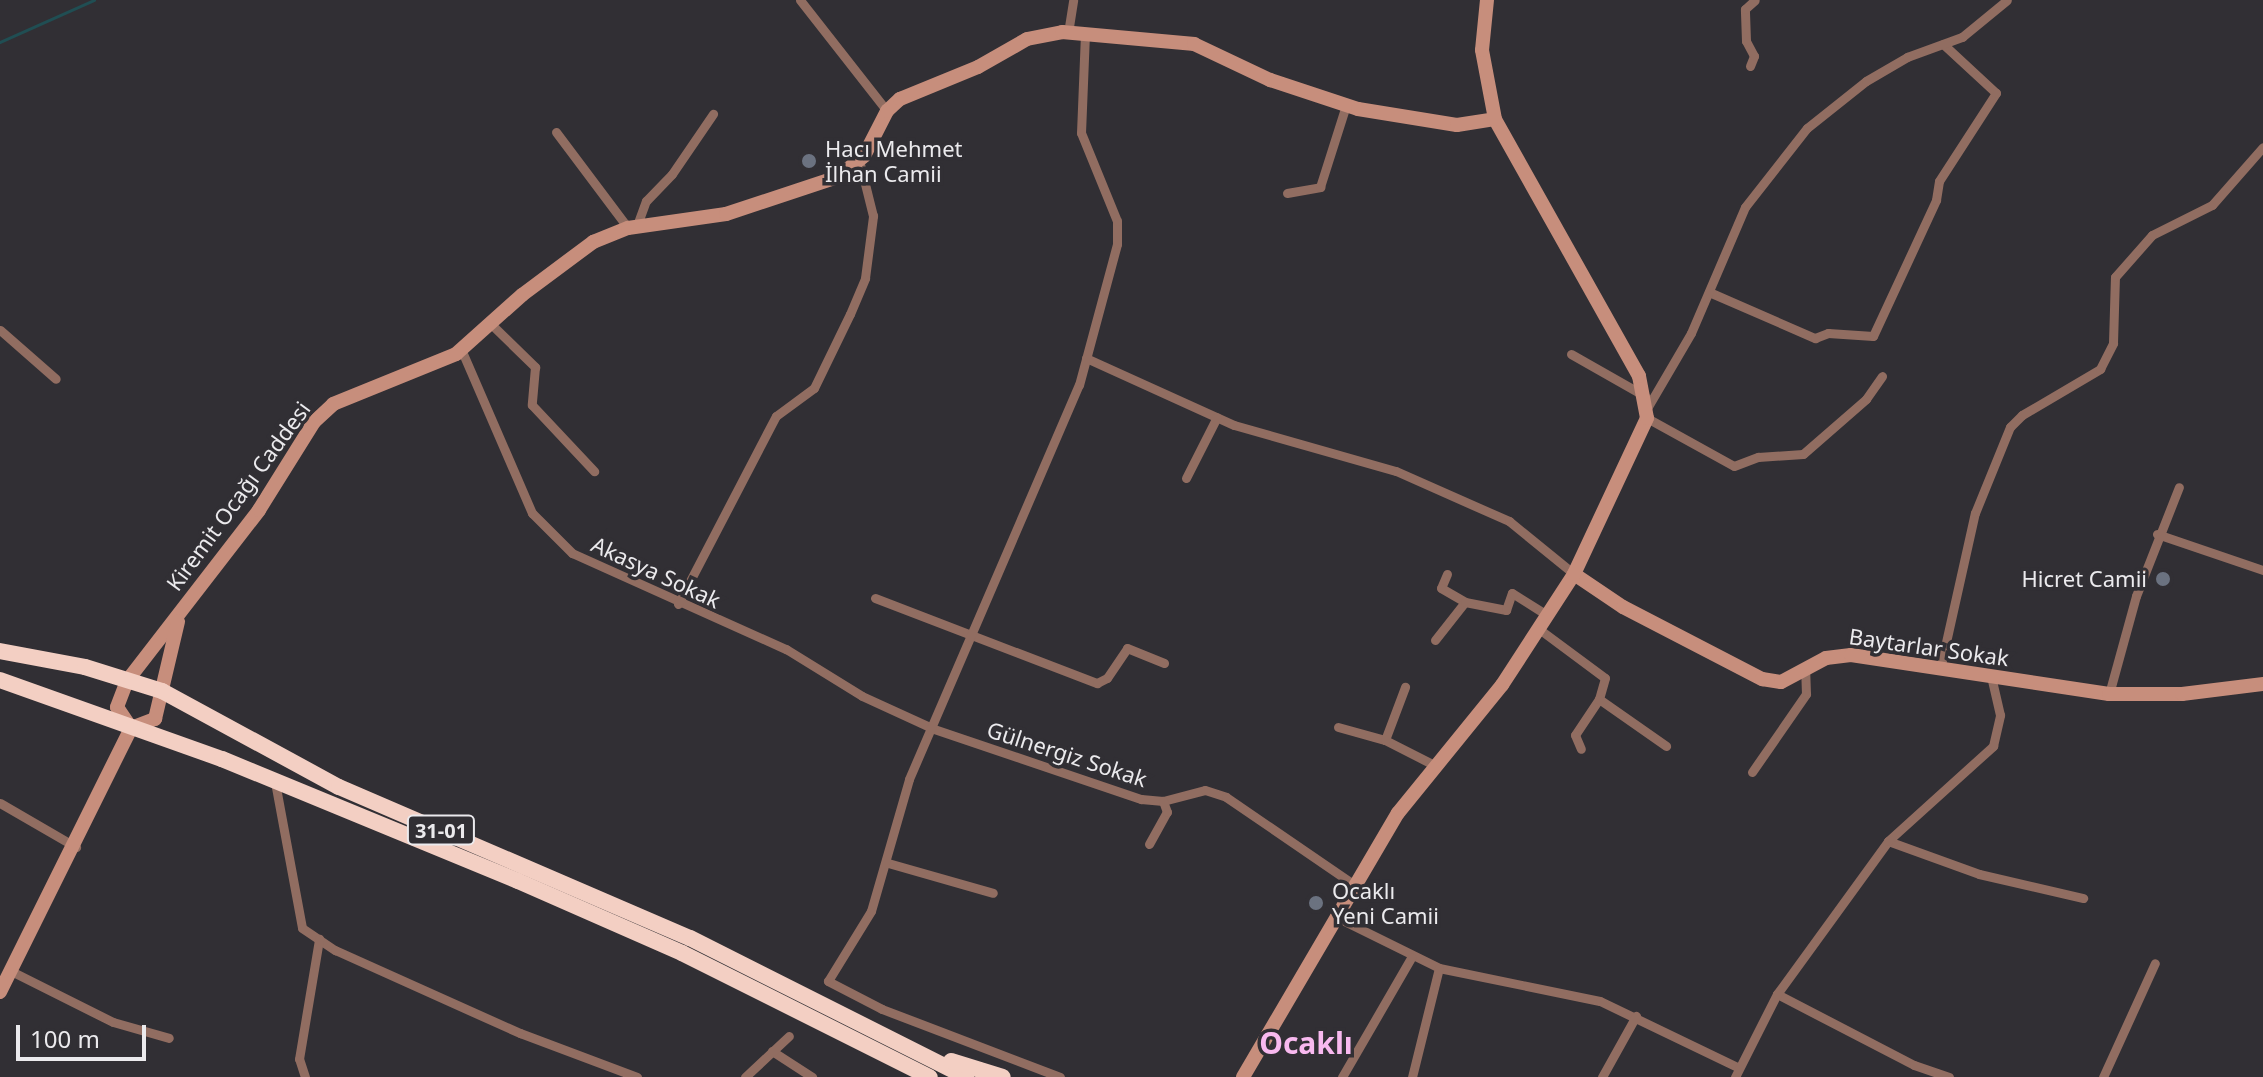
<!DOCTYPE html>
<meta charset="utf-8">
<style>
body{margin:0}
#map{position:relative;width:2263px;height:1077px;overflow:hidden;background:#312f34;font-family:"Noto Sans",sans-serif}
div>[style]{position:absolute}
.stream>*{height:3px;margin:-1.5px;padding:0 1.5px;transform-origin:1.5px;border-radius:1.5px;background:#204e53}
.street>*{height:9px;margin:-4.5px;padding:0 4.5px;transform-origin:4.5px;border-radius:4.5px;background:#916d61}
.secondary>*{height:14px;margin:-7px;padding:0 7px;transform-origin:7px;border-radius:7px;background:#c78e7c}
.highway>*{height:16px;margin:-8px;padding:0 8px;transform-origin:8px;border-radius:8px;background:#f3cfc3}
.dots>*{width:22px;height:22px;translate:-50% -50%;box-sizing:border-box;border:4px solid #312f34;border-radius:50%}
span{translate:-50% -50%;white-space:nowrap;text-align:center;line-height:1.15;-webkit-text-stroke:7px #312f34;paint-order:stroke}
.shield-label span{padding:2px 6px;background:#312f34;border:2px solid;border-radius:6px;-webkit-text-stroke-width:0}
.shield-label{font-size:20px;color:#ebeaed;font-weight:700}
.poi-label{font-size:22px;color:#ebeaed}
.left{translate:0 -50%;text-align:left}
.right{translate:-100% -50%;text-align:right}
.street-label{font-size:22px;color:#ebeaed}
.district-label{font-size:30px;color:#f8b9ef;font-weight:700}
.scale{position:absolute;left:16px;top:1025px;width:130px;height:36px;box-sizing:border-box;border:4px solid #ebeaed;border-top:0;padding-left:10px;font-size:24px;line-height:28px;white-space:nowrap;color:#ebeaed;-webkit-text-stroke:6px #312f34;paint-order:stroke}
</style>
<div id="map">
<div class="stream">
<i style="left:0;top:42px;width:103px;rotate:-24.1deg"></i>
</div>
<div class="street">
<i style="left:800px;top:0;width:141px;rotate:51.9deg"></i>
<i style="left:1068px;top:33px;width:33px;rotate:-81deg"></i>
<i style="left:1750px;top:66px;width:11px;rotate:-68deg"></i>
<i style="left:1754px;top:56px;width:17px;rotate:-118deg"></i>
<i style="left:1746px;top:41px;width:32px;rotate:-92deg"></i>
<i style="left:1745px;top:9px;width:13px;rotate:-42deg"></i>
<i style="left:556px;top:132px;width:120px;rotate:53.1deg"></i>
<i style="left:1287px;top:193px;width:34px;rotate:-10deg"></i>
<i style="left:1320px;top:187px;width:86px;rotate:-72.4deg"></i>
<i style="left:636px;top:228px;width:29px;rotate:-70deg"></i>
<i style="left:646px;top:201px;width:37px;rotate:-46deg"></i>
<i style="left:672px;top:174px;width:73px;rotate:-55.7deg"></i>
<i style="left:1709px;top:292px;width:116px;rotate:23.5deg"></i>
<i style="left:1815px;top:338px;width:14px;rotate:-21deg"></i>
<i style="left:1828px;top:333px;width:45px;rotate:3.8deg"></i>
<i style="left:1873px;top:336px;width:150px;rotate:-65.1deg"></i>
<i style="left:1936px;top:200px;width:19px;rotate:-81deg"></i>
<i style="left:1939px;top:181px;width:105px;rotate:-57.1deg"></i>
<i style="left:1996px;top:93px;width:72px;rotate:-137.2deg"></i>
<i style="left:491px;top:324px;width:62px;rotate:44.3deg"></i>
<i style="left:535px;top:367px;width:38px;rotate:95deg"></i>
<i style="left:532px;top:405px;width:91px;rotate:46.8deg"></i>
<i style="left:0;top:330px;width:74px;rotate:41.2deg"></i>
<i style="left:461px;top:349px;width:179px;rotate:66.6deg"></i>
<i style="left:532px;top:513px;width:57px;rotate:45deg"></i>
<i style="left:572px;top:553px;width:235px;rotate:24.2deg"></i>
<i style="left:786px;top:649px;width:89px;rotate:31.7deg"></i>
<i style="left:862px;top:696px;width:79px;rotate:24.6deg"></i>
<i style="left:934px;top:729px;width:219px;rotate:18.7deg"></i>
<i style="left:1141px;top:799px;width:22px;rotate:5deg"></i>
<i style="left:1163px;top:801px;width:43px;rotate:-14.7deg"></i>
<i style="left:1205px;top:790px;width:22px;rotate:18deg"></i>
<i style="left:1226px;top:797px;width:154px;rotate:34.4deg"></i>
<i style="left:1571px;top:354px;width:85px;rotate:29.6deg"></i>
<i style="left:1086px;top:358px;width:162px;rotate:24.4deg"></i>
<i style="left:1234px;top:425px;width:168px;rotate:15.9deg"></i>
<i style="left:1396px;top:471px;width:124px;rotate:23.9deg"></i>
<i style="left:1509px;top:521px;width:84px;rotate:39.2deg"></i>
<i style="left:1646px;top:410px;width:89px;rotate:-59.7deg"></i>
<i style="left:1691px;top:333px;width:137px;rotate:-66.8deg"></i>
<i style="left:1745px;top:207px;width:100px;rotate:-51.9deg"></i>
<i style="left:1807px;top:128px;width:75px;rotate:-38.5deg"></i>
<i style="left:1866px;top:81px;width:48px;rotate:-30.3deg"></i>
<i style="left:1907px;top:57px;width:59px;rotate:-20deg"></i>
<i style="left:1962px;top:37px;width:58px;rotate:-39.4deg"></i>
<i style="left:1647px;top:418px;width:99px;rotate:28.9deg"></i>
<i style="left:1734px;top:466px;width:26px;rotate:-21deg"></i>
<i style="left:1758px;top:457px;width:45px;rotate:-3.8deg"></i>
<i style="left:1803px;top:454px;width:84px;rotate:-41.1deg"></i>
<i style="left:1866px;top:399px;width:28px;rotate:-55deg"></i>
<i style="left:1186px;top:478px;width:68px;rotate:-63.1deg"></i>
<i style="left:2157px;top:534px;width:112px;rotate:18.8deg"></i>
<i style="left:1447px;top:574px;width:15px;rotate:113deg"></i>
<i style="left:1441px;top:588px;width:28px;rotate:30deg"></i>
<i style="left:875px;top:598px;width:238px;rotate:21deg"></i>
<i style="left:1097px;top:683px;width:11px;rotate:-27deg"></i>
<i style="left:1107px;top:678px;width:36px;rotate:-56deg"></i>
<i style="left:1127px;top:648px;width:40px;rotate:22deg"></i>
<i style="left:678px;top:604px;width:212px;rotate:-62.5deg"></i>
<i style="left:776px;top:416px;width:47px;rotate:-36.4deg"></i>
<i style="left:814px;top:388px;width:82px;rotate:-64.1deg"></i>
<i style="left:850px;top:314px;width:39px;rotate:-67deg"></i>
<i style="left:865px;top:278px;width:63px;rotate:-82.6deg"></i>
<i style="left:873px;top:216px;width:58px;rotate:-104deg"></i>
<i style="left:1539px;top:629px;width:82px;rotate:36.6deg"></i>
<i style="left:1605px;top:678px;width:22px;rotate:106deg"></i>
<i style="left:1599px;top:699px;width:43px;rotate:123.7deg"></i>
<i style="left:1575px;top:735px;width:15px;rotate:67deg"></i>
<i style="left:1435px;top:640px;width:48px;rotate:-51.7deg"></i>
<i style="left:1465px;top:602px;width:42px;rotate:11deg"></i>
<i style="left:1506px;top:610px;width:18px;rotate:-71deg"></i>
<i style="left:1512px;top:593px;width:41px;rotate:32.2deg"></i>
<i style="left:1940px;top:669px;width:160px;rotate:-77.4deg"></i>
<i style="left:1975px;top:513px;width:93px;rotate:-67.9deg"></i>
<i style="left:2010px;top:427px;width:17px;rotate:-45deg"></i>
<i style="left:2022px;top:415px;width:91px;rotate:-30.5deg"></i>
<i style="left:2100px;top:369px;width:29px;rotate:-63deg"></i>
<i style="left:2113px;top:343px;width:66px;rotate:-88.3deg"></i>
<i style="left:2115px;top:277px;width:56px;rotate:-48.6deg"></i>
<i style="left:2152px;top:235px;width:67px;rotate:-26.6deg"></i>
<i style="left:2212px;top:205px;width:77px;rotate:-48.7deg"></i>
<i style="left:2109px;top:694px;width:102px;rotate:-74.6deg"></i>
<i style="left:2136px;top:596px;width:117px;rotate:-68.5deg"></i>
<i style="left:1599px;top:699px;width:82px;rotate:35deg"></i>
<i style="left:1338px;top:727px;width:49px;rotate:15.5deg"></i>
<i style="left:1385px;top:740px;width:57px;rotate:27deg"></i>
<i style="left:1385px;top:740px;width:57px;rotate:-69.3deg"></i>
<i style="left:1752px;top:772px;width:95px;rotate:-55.3deg"></i>
<i style="left:1806px;top:694px;width:23px;rotate:-92deg"></i>
<i style="left:275px;top:782px;width:148px;rotate:79.5deg"></i>
<i style="left:302px;top:928px;width:40px;rotate:34deg"></i>
<i style="left:335px;top:950px;width:203px;rotate:24.2deg"></i>
<i style="left:520px;top:1033px;width:125px;rotate:20.6deg"></i>
<i style="left:0;top:803px;width:88px;rotate:30.1deg"></i>
<i style="left:1888px;top:841px;width:97px;rotate:19.9deg"></i>
<i style="left:1979px;top:874px;width:107px;rotate:13deg"></i>
<i style="left:1149px;top:844px;width:37px;rotate:-61deg"></i>
<i style="left:1167px;top:812px;width:12px;rotate:-110deg"></i>
<i style="left:888px;top:863px;width:109px;rotate:15.9deg"></i>
<i style="left:1334px;top:916px;width:117px;rotate:26.3deg"></i>
<i style="left:1439px;top:968px;width:164px;rotate:11.6deg"></i>
<i style="left:1600px;top:1001px;width:154px;rotate:25.7deg"></i>
<i style="left:11px;top:971px;width:114px;rotate:26.6deg"></i>
<i style="left:113px;top:1022px;width:58px;rotate:15.9deg"></i>
<i style="left:1777px;top:994px;width:154px;rotate:27.4deg"></i>
<i style="left:1914px;top:1065px;width:37px;rotate:19deg"></i>
<i style="left:772px;top:1051px;width:48px;rotate:33deg"></i>
<i style="left:305px;top:1077px;width:19px;rotate:-108deg"></i>
<i style="left:299px;top:1059px;width:122px;rotate:-80.5deg"></i>
<i style="left:745px;top:1077px;width:60px;rotate:-43deg"></i>
<i style="left:1060px;top:1077px;width:191px;rotate:-159.1deg"></i>
<i style="left:882px;top:1009px;width:61px;rotate:-152.6deg"></i>
<i style="left:828px;top:981px;width:82px;rotate:-58.4deg"></i>
<i style="left:871px;top:911px;width:137px;rotate:-73.9deg"></i>
<i style="left:909px;top:779px;width:429px;rotate:-66.7deg"></i>
<i style="left:1079px;top:385px;width:146px;rotate:-74.9deg"></i>
<i style="left:1117px;top:244px;width:23px;rotate:-90deg"></i>
<i style="left:1117px;top:221px;width:95px;rotate:-112.2deg"></i>
<i style="left:1081px;top:133px;width:99px;rotate:-87.7deg"></i>
<i style="left:1342px;top:1077px;width:138px;rotate:-59.9deg"></i>
<i style="left:1412px;top:1077px;width:112px;rotate:-76.1deg"></i>
<i style="left:1602px;top:1077px;width:70px;rotate:-60.9deg"></i>
<i style="left:1735px;top:1077px;width:93px;rotate:-63.2deg"></i>
<i style="left:1777px;top:994px;width:189px;rotate:-54deg"></i>
<i style="left:1888px;top:841px;width:142px;rotate:-42.1deg"></i>
<i style="left:1993px;top:746px;width:32px;rotate:-77deg"></i>
<i style="left:2000px;top:715px;width:39px;rotate:-103deg"></i>
<i style="left:2103px;top:1077px;width:125px;rotate:-65.5deg"></i>
</div>
<div class="secondary">
<i style="left:1574px;top:574px;width:59px;rotate:34deg"></i>
<i style="left:1623px;top:607px;width:157px;rotate:27.4deg"></i>
<i style="left:1762px;top:679px;width:19px;rotate:9deg"></i>
<i style="left:1781px;top:682px;width:51px;rotate:-28.1deg"></i>
<i style="left:1826px;top:658px;width:25px;rotate:-7deg"></i>
<i style="left:1851px;top:655px;width:261px;rotate:8.6deg"></i>
<i style="left:2109px;top:694px;width:73px"></i>
<i style="left:2182px;top:694px;width:82px;rotate:-7deg"></i>
<i style="left:131px;top:728px;width:25px;rotate:-124deg"></i>
<i style="left:117px;top:707px;width:28px;rotate:-69deg"></i>
<i style="left:127px;top:681px;width:216px;rotate:-52.3deg"></i>
<i style="left:259px;top:510px;width:104px;rotate:-58deg"></i>
<i style="left:314px;top:422px;width:26px;rotate:-43deg"></i>
<i style="left:333px;top:404px;width:133px;rotate:-22.1deg"></i>
<i style="left:456px;top:354px;width:89px;rotate:-41.8deg"></i>
<i style="left:522px;top:295px;width:89px;rotate:-36.7deg"></i>
<i style="left:593px;top:242px;width:38px;rotate:-22deg"></i>
<i style="left:628px;top:228px;width:99px;rotate:-8.1deg"></i>
<i style="left:726px;top:214px;width:118px;rotate:-18.3deg"></i>
<i style="left:838px;top:177px;width:33px;rotate:-39deg"></i>
<i style="left:864px;top:156px;width:51px;rotate:-62.9deg"></i>
<i style="left:887px;top:111px;width:18px;rotate:-43deg"></i>
<i style="left:900px;top:99px;width:84px;rotate:-22.3deg"></i>
<i style="left:978px;top:67px;width:56px;rotate:-29.7deg"></i>
<i style="left:1027px;top:39px;width:36px;rotate:-11deg"></i>
<i style="left:1062px;top:32px;width:133px;rotate:5.2deg"></i>
<i style="left:1194px;top:44px;width:84px;rotate:25.3deg"></i>
<i style="left:1270px;top:80px;width:93px;rotate:18.2deg"></i>
<i style="left:1358px;top:109px;width:100px;rotate:9.2deg"></i>
<i style="left:1457px;top:125px;width:38px;rotate:-9deg"></i>
<i style="left:0;top:992px;width:295px;rotate:-63.6deg"></i>
<i style="left:131px;top:728px;width:26px;rotate:-21deg"></i>
<i style="left:155px;top:719px;width:100px;rotate:-76.7deg"></i>
<i style="left:1243px;top:1077px;width:306px;rotate:-59.6deg"></i>
<i style="left:1398px;top:813px;width:165px;rotate:-50.9deg"></i>
<i style="left:1502px;top:685px;width:132px;rotate:-57deg"></i>
<i style="left:1574px;top:574px;width:172px;rotate:-64.9deg"></i>
<i style="left:1647px;top:418px;width:43px;rotate:-100.8deg"></i>
<i style="left:1639px;top:376px;width:295px;rotate:-119.3deg"></i>
<i style="left:1495px;top:119px;width:70px;rotate:-100.7deg"></i>
<i style="left:1482px;top:50px;width:50px;rotate:-84.3deg"></i>
</div>
<div class="highway">
<i style="left:0;top:651px;width:86px;rotate:10.7deg"></i>
<i style="left:85px;top:667px;width:81px;rotate:17.3deg"></i>
<i style="left:162px;top:691px;width:201px;rotate:28.5deg"></i>
<i style="left:339px;top:787px;width:382px;rotate:23.3deg"></i>
<i style="left:690px;top:938px;width:309px;rotate:26.7deg"></i>
<i style="left:0;top:680px;width:236px;rotate:19.6deg"></i>
<i style="left:222px;top:759px;width:320px;rotate:22.4deg"></i>
<i style="left:518px;top:881px;width:179px;rotate:23.7deg"></i>
<i style="left:682px;top:953px;width:277px;rotate:26.6deg"></i>
<i style="left:951px;top:1061px;width:54px;rotate:17.1deg"></i>
</div>
<div class="dots">
<i style="left:809px;top:161px;background:#6b7280"></i>
<i style="left:2163px;top:579px;background:#6b7280"></i>
<i style="left:1316px;top:903px;background:#6b7280"></i>
</div>
<div class="shield-label">
<span style="left:441px;top:830px">31-01</span>
</div>
<div class="poi-label">
<span class="left" style="left:825px;top:161px">Hacı Mehmet<br>İlhan Camii</span>
<span class="right" style="left:2147px;top:579px">Hicret Camii</span>
<span class="left" style="left:1332px;top:903px">Ocaklı<br>Yeni Camii</span>
</div>
<div class="street-label">
<span style="left:238px;top:496px;rotate:-54deg">Kiremit Ocağı Caddesi</span>
<span style="left:656px;top:572px;rotate:25deg">Akasya Sokak</span>
<span style="left:1929px;top:647px;rotate:8deg">Baytarlar Sokak</span>
<span style="left:1067px;top:754px;rotate:18deg">Gülnergiz Sokak</span>
</div>
<div class="district-label">
<span style="left:1306px;top:1043px">Ocaklı</span>
</div>
<div class="scale">100 m</div>
</div>
